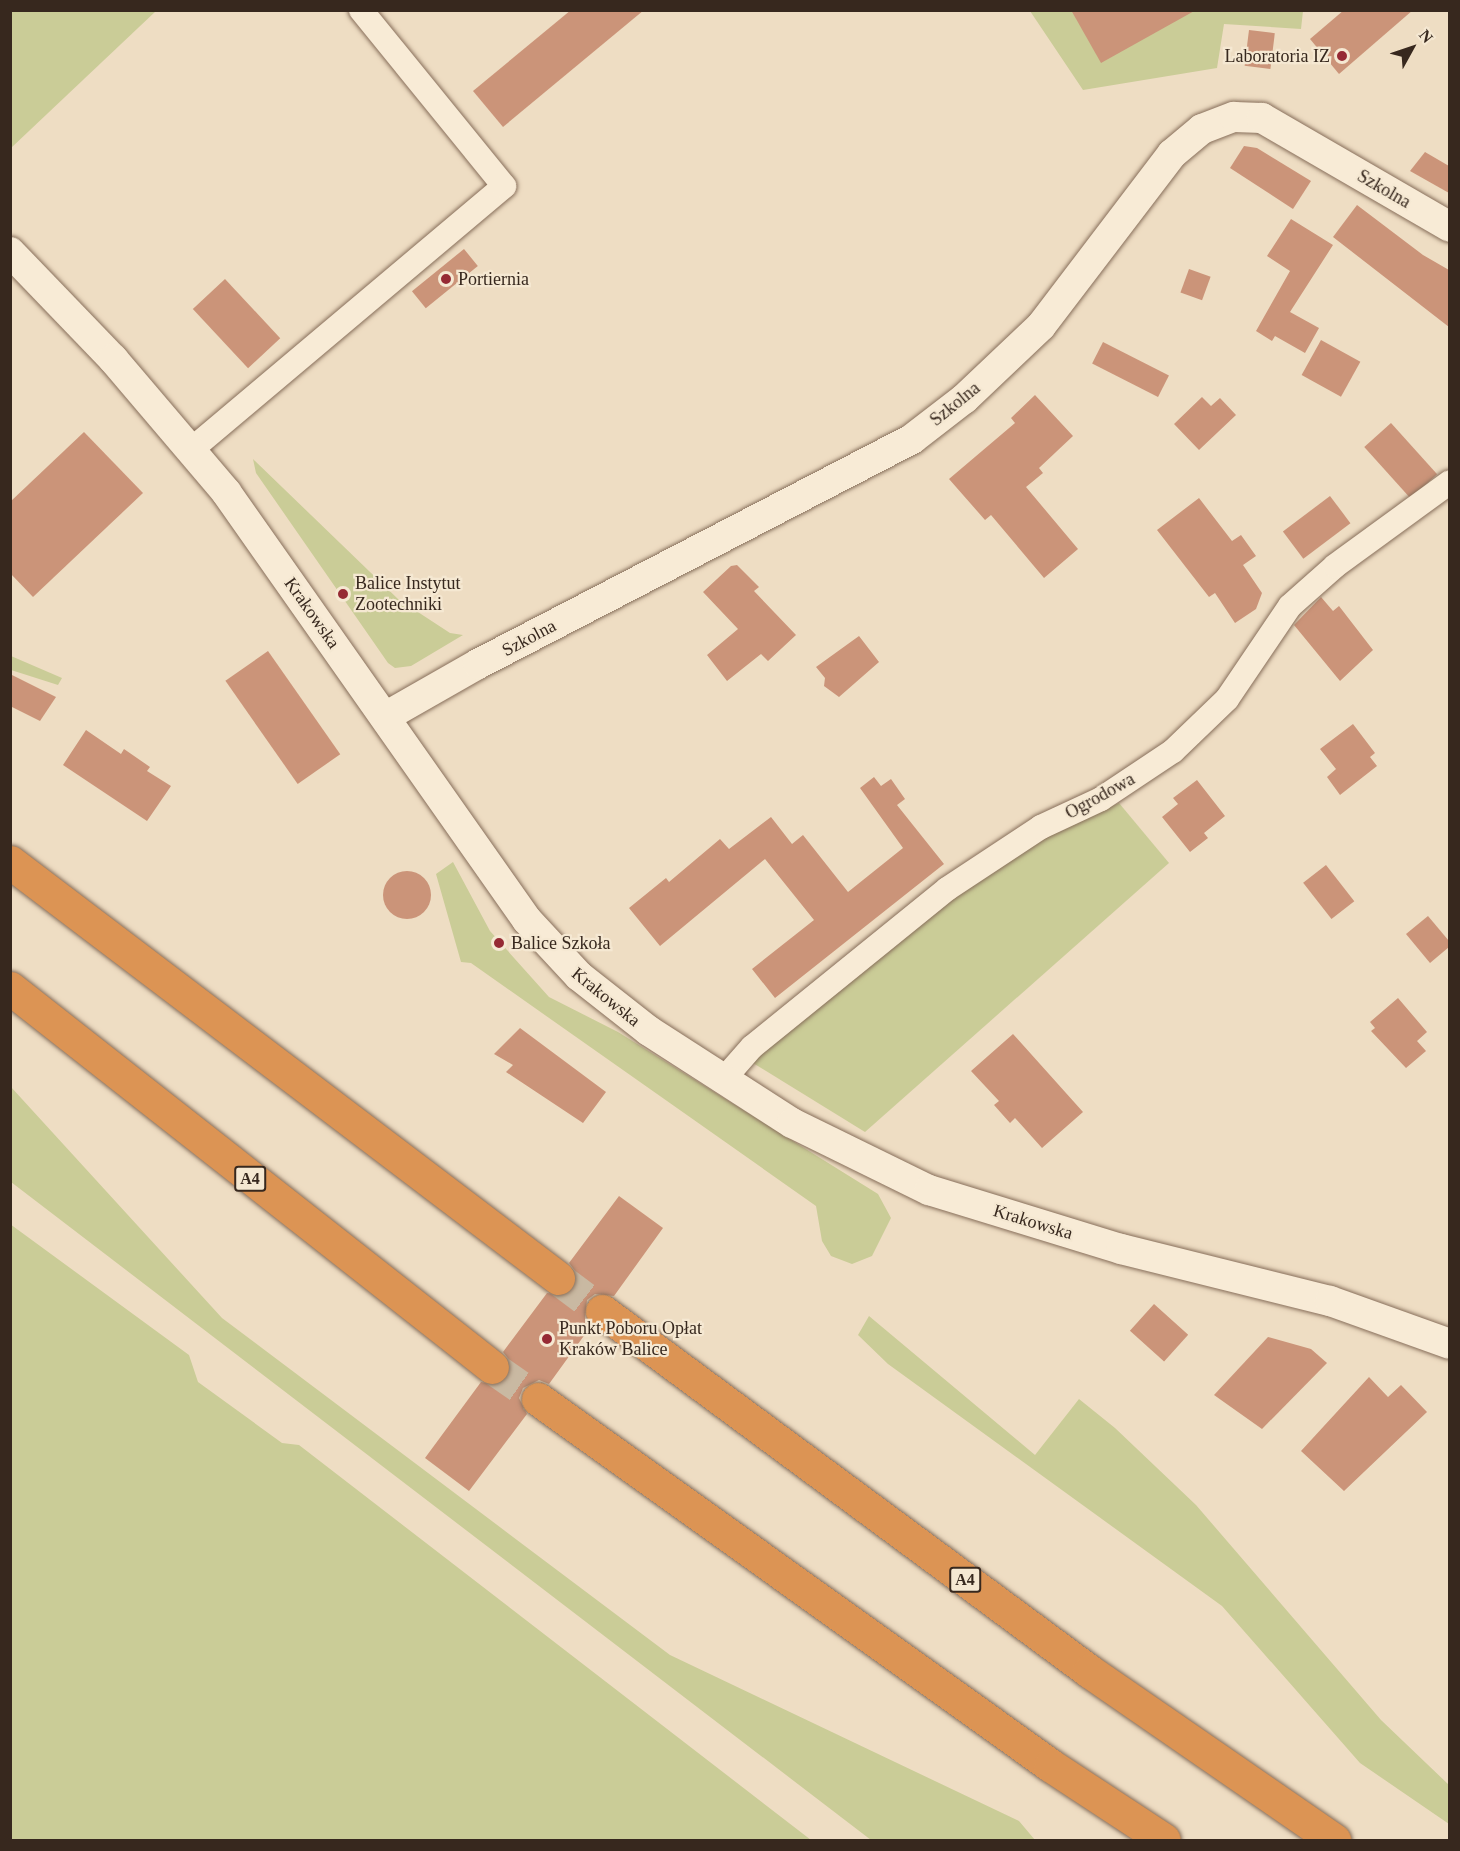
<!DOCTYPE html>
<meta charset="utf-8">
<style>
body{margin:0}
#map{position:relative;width:1460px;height:1851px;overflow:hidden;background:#eeddc3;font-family:"Times New Roman",serif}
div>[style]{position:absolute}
.green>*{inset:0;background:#cacc97}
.building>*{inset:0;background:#cb9479;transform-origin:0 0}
.round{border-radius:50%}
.motorway-tunnel>*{height:33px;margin-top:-16.5px;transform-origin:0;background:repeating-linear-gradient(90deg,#c9b9a2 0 33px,transparent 0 49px)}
.roads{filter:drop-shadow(0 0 2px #876e5a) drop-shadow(0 0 2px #876e5a)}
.minor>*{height:24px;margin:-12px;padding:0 12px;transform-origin:12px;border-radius:12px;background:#f8ebd6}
.tertiary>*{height:30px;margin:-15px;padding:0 15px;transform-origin:15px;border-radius:15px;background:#f8ebd6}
.motorway>*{height:33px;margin:-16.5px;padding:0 16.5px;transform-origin:16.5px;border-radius:16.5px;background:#dc9454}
.dots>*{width:16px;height:16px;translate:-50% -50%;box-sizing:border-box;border:3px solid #f5e8d2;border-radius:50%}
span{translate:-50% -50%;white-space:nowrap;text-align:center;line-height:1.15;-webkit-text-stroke:4.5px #f5e8d2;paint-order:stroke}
.shield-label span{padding:2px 4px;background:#f5e8d2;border:2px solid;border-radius:4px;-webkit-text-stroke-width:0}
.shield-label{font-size:16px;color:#37281e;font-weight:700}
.poi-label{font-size:18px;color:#37281e}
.right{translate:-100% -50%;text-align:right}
.left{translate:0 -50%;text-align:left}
.street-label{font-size:18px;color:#37281e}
.frame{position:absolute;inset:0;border:12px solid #37281e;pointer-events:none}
.north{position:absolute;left:1382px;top:18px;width:60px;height:60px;-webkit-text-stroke:4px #f5e8d2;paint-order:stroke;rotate:50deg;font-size:16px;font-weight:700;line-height:24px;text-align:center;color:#37281e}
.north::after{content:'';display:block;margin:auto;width:21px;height:27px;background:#37281e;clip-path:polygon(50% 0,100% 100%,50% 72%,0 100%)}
</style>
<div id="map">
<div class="green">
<i style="clip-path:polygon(11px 10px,156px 10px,156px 11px,11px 148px)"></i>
<i style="clip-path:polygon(1030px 11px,1303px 11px,1301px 29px,1224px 24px,1217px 68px,1083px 90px)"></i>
<i style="clip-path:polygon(253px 459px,398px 599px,450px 633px,463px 635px,411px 666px,395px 668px,388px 663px,256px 473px)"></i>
<i style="clip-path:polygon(11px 656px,62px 678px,58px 685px,11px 670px)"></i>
<i style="clip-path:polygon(1119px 803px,1169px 863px,865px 1132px,748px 1060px,979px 874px,1049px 834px)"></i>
<i style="clip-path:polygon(453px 862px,490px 931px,549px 997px,618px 1032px,878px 1194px,891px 1218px,872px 1256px,852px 1264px,831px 1256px,822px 1241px,816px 1206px,471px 963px,461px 962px,436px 874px)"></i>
<i style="clip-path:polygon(11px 1087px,222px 1318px,670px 1655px,1019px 1821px,1035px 1840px,871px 1840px,11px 1182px)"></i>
<i style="clip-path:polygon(10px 1224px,189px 1355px,198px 1382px,282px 1443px,299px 1445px,811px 1840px,11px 1840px)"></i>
<i style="clip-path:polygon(869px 1316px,1035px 1455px,1079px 1399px,1115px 1428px,1196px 1505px,1381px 1720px,1449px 1785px,1449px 1824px,1360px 1763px,1222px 1606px,888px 1364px,858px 1335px)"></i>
</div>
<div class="building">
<i style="clip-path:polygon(571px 10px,644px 10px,503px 127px,473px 91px)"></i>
<i style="clip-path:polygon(1071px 10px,1196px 10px,1101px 63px)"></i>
<i style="clip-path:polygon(1344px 10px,1413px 10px,1339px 74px,1310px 39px)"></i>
<i style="left:1249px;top:30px;width:26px;height:36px;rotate:7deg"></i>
<i style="clip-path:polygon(1244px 146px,1257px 148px,1311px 181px,1293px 209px,1230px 168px)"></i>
<i style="clip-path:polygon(1425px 152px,1449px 166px,1449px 193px,1410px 171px)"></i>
<i style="clip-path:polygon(1357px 205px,1423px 255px,1449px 270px,1449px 327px,1333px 237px)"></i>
<i style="clip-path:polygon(1291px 219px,1333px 245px,1290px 312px,1319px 328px,1305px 353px,1275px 336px,1272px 341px,1256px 331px,1290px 271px,1267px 256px)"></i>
<i style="left:464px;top:249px;width:22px;height:67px;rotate:51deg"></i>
<i style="left:1189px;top:269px;width:23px;height:25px;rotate:20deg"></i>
<i style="left:225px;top:279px;width:81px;height:44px;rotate:47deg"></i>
<i style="left:1321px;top:340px;width:45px;height:40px;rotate:29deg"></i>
<i style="left:1103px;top:342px;width:74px;height:24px;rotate:27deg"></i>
<i style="clip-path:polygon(1035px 395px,1073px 436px,1039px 468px,1043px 473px,1026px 487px,1078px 549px,1044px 578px,991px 515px,985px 520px,949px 479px,1015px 423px,1011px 418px)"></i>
<i style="clip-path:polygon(1202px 397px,1211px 406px,1220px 398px,1236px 415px,1199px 450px,1174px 424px)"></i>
<i style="left:1391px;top:423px;width:69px;height:36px;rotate:48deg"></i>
<i style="clip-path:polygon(84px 432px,143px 493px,33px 597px,10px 573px,10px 502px)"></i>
<i style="left:1330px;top:496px;width:34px;height:59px;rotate:53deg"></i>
<i style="clip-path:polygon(1199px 498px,1232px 541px,1241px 535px,1256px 556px,1243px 565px,1262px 593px,1256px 609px,1235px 623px,1215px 593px,1209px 597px,1157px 530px)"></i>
<i style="clip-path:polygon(737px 565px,759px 587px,754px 591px,796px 635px,768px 661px,761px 654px,727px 681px,707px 655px,738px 629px,703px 592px,731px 566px)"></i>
<i style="clip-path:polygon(1321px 597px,1333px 611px,1339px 606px,1373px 650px,1340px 681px,1294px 625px)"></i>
<i style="clip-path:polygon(859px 636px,879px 662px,839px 697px,824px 686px,825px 678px,816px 667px)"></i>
<i style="left:268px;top:651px;width:126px;height:52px;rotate:55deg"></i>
<i style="clip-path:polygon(10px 674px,56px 697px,40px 721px,10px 706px)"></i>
<i style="clip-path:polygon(1353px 724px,1375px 753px,1370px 757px,1377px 766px,1340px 795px,1327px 777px,1336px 769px,1320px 749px)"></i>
<i style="clip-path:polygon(86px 730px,121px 754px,124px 749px,150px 767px,147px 771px,171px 786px,147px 821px,63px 765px)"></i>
<i style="clip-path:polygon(874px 777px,881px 786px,891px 779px,905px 799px,897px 805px,944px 864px,775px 998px,752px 969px,814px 920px,765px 859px,660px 946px,629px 908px,666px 878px,669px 882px,720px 839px,729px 849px,771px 817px,792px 844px,803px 835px,848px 892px,903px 848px,860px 788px)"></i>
<i style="clip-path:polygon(1197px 780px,1225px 816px,1204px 833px,1208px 838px,1190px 852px,1162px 817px,1178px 804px,1173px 798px)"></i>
<i style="left:1326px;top:865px;width:46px;height:29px;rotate:52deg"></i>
<i class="round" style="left:383px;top:871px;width:48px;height:48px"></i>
<i style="clip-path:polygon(1428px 916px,1449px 941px,1449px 947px,1430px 963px,1406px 934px)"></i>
<i style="clip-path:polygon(1398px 998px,1427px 1032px,1417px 1041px,1426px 1051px,1406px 1068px,1371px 1031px,1375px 1028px,1370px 1022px)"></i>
<i style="clip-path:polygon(520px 1028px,606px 1092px,583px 1123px,506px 1072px,513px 1065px,494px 1054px)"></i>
<i style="clip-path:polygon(1013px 1034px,1083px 1112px,1042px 1148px,1015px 1118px,1010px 1123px,994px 1105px,999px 1101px,971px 1071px)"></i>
<i style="clip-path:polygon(619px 1196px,663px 1228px,614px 1296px,595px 1294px,587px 1300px,585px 1318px,591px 1326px,549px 1384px,539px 1380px,523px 1388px,519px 1398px,527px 1414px,469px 1491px,425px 1458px,481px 1382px,498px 1385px,507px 1378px,510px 1361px,503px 1352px,547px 1293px,565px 1295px,573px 1289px,575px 1271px,569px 1263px)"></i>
<i style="left:1154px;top:1304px;width:46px;height:36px;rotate:42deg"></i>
<i style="clip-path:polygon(1268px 1337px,1311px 1349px,1327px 1363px,1262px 1429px,1214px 1395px)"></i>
<i style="clip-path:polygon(1369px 1377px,1388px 1397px,1401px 1385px,1427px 1412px,1344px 1491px,1301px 1451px)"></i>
</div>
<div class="motorway-tunnel">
<i style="left:558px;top:1278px;width:55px;rotate:36.9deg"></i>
<i style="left:492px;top:1367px;width:56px;rotate:34.8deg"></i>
</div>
<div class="roads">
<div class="minor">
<i style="left:192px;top:449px;width:408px;rotate:-40.1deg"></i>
<i style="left:504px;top:186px;width:227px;rotate:-129.1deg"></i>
<i style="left:723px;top:1080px;width:44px;rotate:-48.7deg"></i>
<i style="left:752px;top:1047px;width:251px;rotate:-39deg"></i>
<i style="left:947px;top:889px;width:113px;rotate:-33.4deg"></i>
<i style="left:1041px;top:827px;width:66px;rotate:-25deg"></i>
<i style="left:1101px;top:799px;width:87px;rotate:-33.7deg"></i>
<i style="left:1173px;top:751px;width:75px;rotate:-43.9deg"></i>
<i style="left:1227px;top:699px;width:112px;rotate:-55.9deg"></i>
<i style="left:1290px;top:606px;width:60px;rotate:-41.6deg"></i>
<i style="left:1335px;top:566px;width:142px;rotate:-36.1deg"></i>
</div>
<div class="tertiary">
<i style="left:10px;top:252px;width:149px;rotate:46.1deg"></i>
<i style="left:113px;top:359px;width:175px;rotate:49.6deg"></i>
<i style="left:226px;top:492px;width:523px;rotate:54.88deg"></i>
<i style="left:527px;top:920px;width:76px;rotate:47.1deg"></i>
<i style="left:579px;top:976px;width:89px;rotate:38.2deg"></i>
<i style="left:649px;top:1031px;width:170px;rotate:32.8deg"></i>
<i style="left:792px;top:1123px;width:153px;rotate:26.1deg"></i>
<i style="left:929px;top:1190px;width:201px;rotate:17.1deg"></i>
<i style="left:1121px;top:1249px;width:215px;rotate:14deg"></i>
<i style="left:1330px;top:1301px;width:127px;rotate:19.7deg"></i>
<i style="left:385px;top:717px;width:107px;rotate:-29.7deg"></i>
<i style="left:478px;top:664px;width:489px;rotate:-27.4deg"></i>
<i style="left:912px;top:439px;width:66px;rotate:-37.6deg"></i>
<i style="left:964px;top:399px;width:106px;rotate:-43.5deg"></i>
<i style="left:1041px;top:326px;width:216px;rotate:-52.7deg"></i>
<i style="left:1172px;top:154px;width:39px;rotate:-40deg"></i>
<i style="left:1202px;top:129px;width:34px;rotate:-21deg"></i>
<i style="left:1234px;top:117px;width:28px;rotate:2deg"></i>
<i style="left:1262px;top:118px;width:217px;rotate:30.1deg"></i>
</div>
<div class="motorway">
<i style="left:10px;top:862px;width:688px;rotate:37.2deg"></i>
<i style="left:10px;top:988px;width:613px;rotate:38.18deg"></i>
<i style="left:602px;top:1311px;width:606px;rotate:36.47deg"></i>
<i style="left:1089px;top:1671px;width:298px;rotate:34.6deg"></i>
<i style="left:538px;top:1399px;width:629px;rotate:35.56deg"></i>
<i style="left:1050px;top:1765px;width:136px;rotate:33.3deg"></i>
</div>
</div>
<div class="dots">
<i style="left:1342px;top:56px;background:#962a34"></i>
<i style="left:446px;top:279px;background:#962a34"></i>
<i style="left:343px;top:594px;background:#962a34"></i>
<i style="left:499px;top:943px;background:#962a34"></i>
<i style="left:547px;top:1339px;background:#962a34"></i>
</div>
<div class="shield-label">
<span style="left:250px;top:1179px">A4</span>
<span style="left:965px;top:1580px">A4</span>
</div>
<div class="poi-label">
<span class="right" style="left:1330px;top:56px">Laboratoria IZ</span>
<span class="left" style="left:458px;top:279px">Portiernia</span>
<span class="left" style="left:355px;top:594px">Balice Instytut<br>Zootechniki</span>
<span class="left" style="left:511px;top:943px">Balice Szkoła</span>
<span class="left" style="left:559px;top:1339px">Punkt Poboru Opłat<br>Kraków Balice</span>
</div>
<div class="street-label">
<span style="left:1384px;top:189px;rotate:30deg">Szkolna</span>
<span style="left:955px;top:404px;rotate:-39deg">Szkolna</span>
<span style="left:312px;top:613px;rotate:55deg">Krakowska</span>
<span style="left:529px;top:638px;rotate:-28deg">Szkolna</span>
<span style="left:1100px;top:796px;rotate:-29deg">Ogrodowa</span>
<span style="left:606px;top:997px;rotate:39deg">Krakowska</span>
<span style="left:1033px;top:1222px;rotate:17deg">Krakowska</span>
</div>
<div class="frame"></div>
<div class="north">N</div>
</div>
